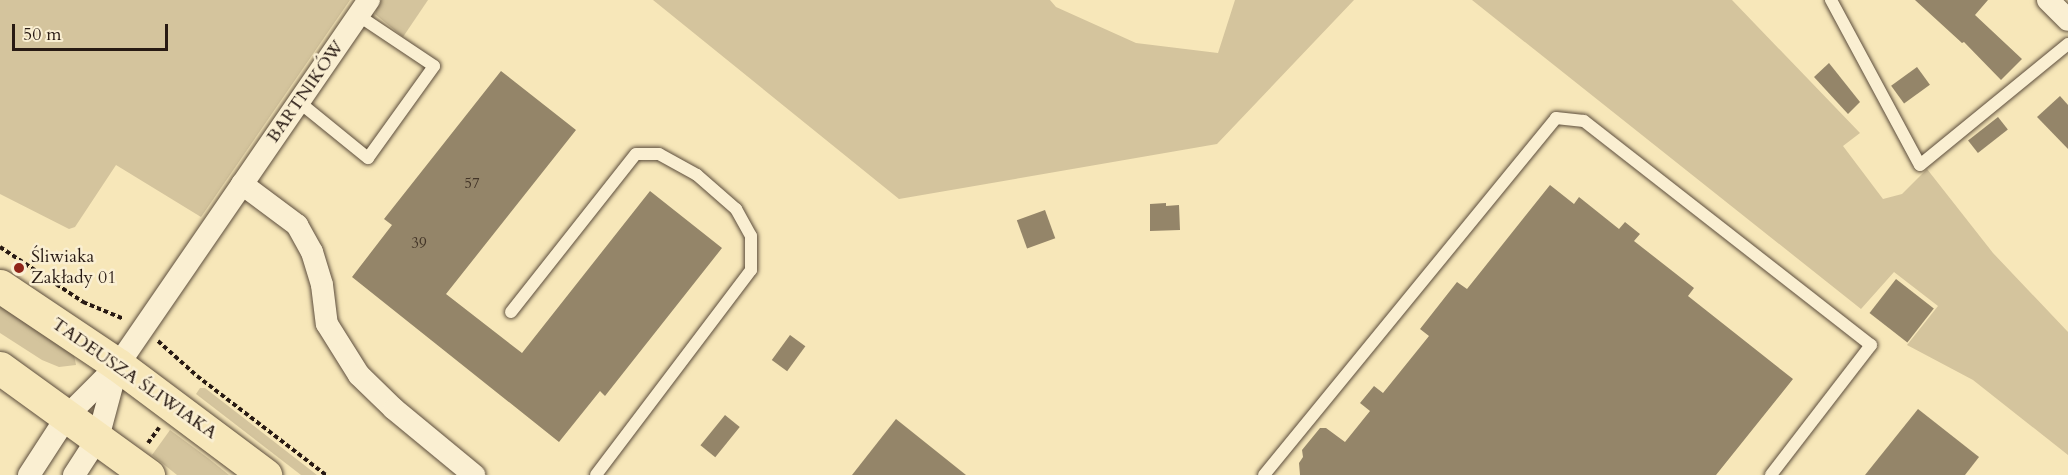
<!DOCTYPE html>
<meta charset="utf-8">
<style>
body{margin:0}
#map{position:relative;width:2068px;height:475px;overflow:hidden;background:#f7e7b9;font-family:Cardo,serif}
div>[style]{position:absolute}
.green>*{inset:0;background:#d4c49d}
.building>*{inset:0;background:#948569;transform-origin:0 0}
.path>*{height:4px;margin-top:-2px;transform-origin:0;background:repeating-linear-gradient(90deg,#281a13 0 4.5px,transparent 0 7.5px)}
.roads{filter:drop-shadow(0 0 2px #5c4d3c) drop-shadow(0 0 2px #5c4d3c)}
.service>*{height:12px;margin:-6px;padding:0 6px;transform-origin:6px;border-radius:6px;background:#faefd2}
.minor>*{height:22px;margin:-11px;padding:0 11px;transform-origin:11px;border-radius:11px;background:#faefd2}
.primary>*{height:33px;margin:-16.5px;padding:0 16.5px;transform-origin:16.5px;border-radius:16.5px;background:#f7e7b9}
.dots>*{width:16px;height:16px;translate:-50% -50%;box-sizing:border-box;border:3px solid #faefd2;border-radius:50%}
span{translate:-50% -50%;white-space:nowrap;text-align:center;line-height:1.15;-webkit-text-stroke:5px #faefd2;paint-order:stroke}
.number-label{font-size:15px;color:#433528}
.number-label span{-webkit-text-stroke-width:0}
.street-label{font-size:18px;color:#281a13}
.poi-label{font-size:18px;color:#281a13}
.left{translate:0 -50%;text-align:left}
.scale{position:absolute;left:12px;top:24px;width:156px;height:27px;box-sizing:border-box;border:3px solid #281a13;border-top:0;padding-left:8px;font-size:18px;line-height:21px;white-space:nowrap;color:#281a13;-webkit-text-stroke:4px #faefd2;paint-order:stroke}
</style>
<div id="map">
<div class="green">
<i style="clip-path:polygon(0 0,350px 0,201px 217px,116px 165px,75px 227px,69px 229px,0 194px)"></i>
<i style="clip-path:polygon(379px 0,428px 0,403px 37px,375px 14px)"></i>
<i style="clip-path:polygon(653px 0,1050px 0,1056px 7px,1136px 43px,1218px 53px,1235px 0,1354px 0,1217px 144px,899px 199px)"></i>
<i style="clip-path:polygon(1472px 0,1732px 0,1860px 133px,1843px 146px,1883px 199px,1902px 194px,1927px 169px,1993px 253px,2068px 332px,2068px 455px,1973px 380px,1907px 345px,1938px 306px,1894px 272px,1861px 309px)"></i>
<i style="clip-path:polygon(0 299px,74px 355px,76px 365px,59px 367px,42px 360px,0 333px)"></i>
<i style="clip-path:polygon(200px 388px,205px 388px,317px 475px,301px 475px,196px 394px)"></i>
<i style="clip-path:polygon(170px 430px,208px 458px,229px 475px,177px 475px,152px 455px)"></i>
</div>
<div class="building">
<i style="clip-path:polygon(1915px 0,1988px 0,1975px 15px,2022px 59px,2001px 80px,1964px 42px,1962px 43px)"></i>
<i style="clip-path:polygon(1829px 63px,1860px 102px,1848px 114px,1814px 77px)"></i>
<i style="left:1917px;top:67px;width:22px;height:32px;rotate:54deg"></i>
<i style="clip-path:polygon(501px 71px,576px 130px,446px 294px,522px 353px,650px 191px,722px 248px,605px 396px,600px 391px,559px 442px,352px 277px,392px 225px,384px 219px)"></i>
<i style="clip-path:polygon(2060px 96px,2068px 105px,2068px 149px,2037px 117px)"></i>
<i style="left:1998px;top:117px;width:16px;height:38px;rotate:52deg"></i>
<i style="clip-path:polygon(1550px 185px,1574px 204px,1579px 197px,1619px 229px,1625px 222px,1640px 234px,1634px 241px,1694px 288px,1688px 296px,1793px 379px,1716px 475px,1300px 475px,1299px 463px,1303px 457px,1302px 450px,1320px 428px,1326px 428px,1345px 442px,1370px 411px,1360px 403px,1374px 386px,1383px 393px,1429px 336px,1420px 329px,1457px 282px,1467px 289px)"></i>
<i style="clip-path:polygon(1166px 203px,1166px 206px,1179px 205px,1180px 230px,1150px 231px,1150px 204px)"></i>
<i style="left:1045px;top:210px;width:30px;height:30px;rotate:70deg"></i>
<i style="left:1896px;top:279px;width:48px;height:43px;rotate:38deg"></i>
<i style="left:790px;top:335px;width:19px;height:31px;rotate:36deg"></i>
<i style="clip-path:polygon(1918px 409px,1979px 457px,1965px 475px,1865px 475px)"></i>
<i style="left:725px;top:415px;width:19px;height:39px;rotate:39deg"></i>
<i style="clip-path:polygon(896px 419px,966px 475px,852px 475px)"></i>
</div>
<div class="path">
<i style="left:0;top:247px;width:100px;rotate:33.5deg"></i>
<i style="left:83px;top:302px;width:44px;rotate:22.5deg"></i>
<i style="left:158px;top:341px;width:52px;rotate:41.9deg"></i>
<i style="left:197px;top:376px;width:163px;rotate:37.5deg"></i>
<i style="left:148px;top:443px;width:19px;rotate:-54deg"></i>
</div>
<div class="roads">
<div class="service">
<i style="left:1831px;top:0;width:187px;rotate:61.7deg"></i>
<i style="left:1920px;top:165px;width:191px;rotate:-39.3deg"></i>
<i style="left:299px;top:102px;width:89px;rotate:39.1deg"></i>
<i style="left:368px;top:158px;width:113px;rotate:-54.3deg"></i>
<i style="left:434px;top:66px;width:90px;rotate:-146.3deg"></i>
<i style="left:511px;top:312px;width:201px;rotate:-51.7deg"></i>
<i style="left:636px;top:154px;width:23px"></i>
<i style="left:659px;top:154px;width:43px;rotate:28.9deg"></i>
<i style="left:697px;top:175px;width:52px;rotate:41.1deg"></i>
<i style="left:736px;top:209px;width:31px;rotate:61deg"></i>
<i style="left:751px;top:236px;width:34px;rotate:90deg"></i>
<i style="left:751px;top:270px;width:257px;rotate:127.1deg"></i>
<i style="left:1264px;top:475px;width:461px;rotate:-50.7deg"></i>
<i style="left:1556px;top:118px;width:28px;rotate:6deg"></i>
<i style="left:1584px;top:121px;width:364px;rotate:38deg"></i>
<i style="left:1871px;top:345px;width:164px;rotate:127.6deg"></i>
</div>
<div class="minor">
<i style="left:2048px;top:0;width:28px;rotate:45deg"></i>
<i style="left:242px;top:184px;width:69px;rotate:36.7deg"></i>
<i style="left:297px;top:225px;width:31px;rotate:61deg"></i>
<i style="left:312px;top:252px;width:34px;rotate:73deg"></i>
<i style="left:322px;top:285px;width:39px;rotate:83deg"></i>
<i style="left:327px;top:324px;width:60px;rotate:57.9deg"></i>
<i style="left:359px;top:375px;width:49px;rotate:44.2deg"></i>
<i style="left:394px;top:409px;width:104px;rotate:39.5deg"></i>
<i style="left:29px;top:475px;width:72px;rotate:-57deg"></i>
<i style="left:68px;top:415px;width:71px;rotate:-45deg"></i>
<i style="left:118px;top:365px;width:443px;rotate:-55.5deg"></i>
<i style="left:74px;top:475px;width:44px;rotate:-57deg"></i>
<i style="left:98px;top:438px;width:73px;rotate:-75deg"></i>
</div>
<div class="primary">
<i style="left:0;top:286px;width:142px;rotate:33.8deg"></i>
<i style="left:118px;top:365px;width:184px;rotate:36.8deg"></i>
<i style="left:0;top:368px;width:183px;rotate:35.9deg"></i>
</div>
</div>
<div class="dots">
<i style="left:19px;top:268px;background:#8f2418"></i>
</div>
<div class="number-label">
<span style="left:472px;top:184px">57</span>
<span style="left:419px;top:244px">39</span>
</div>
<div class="street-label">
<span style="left:306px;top:92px;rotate:-55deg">BARTNIKÓW</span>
<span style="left:134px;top:379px;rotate:35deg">TADEUSZA ŚLIWIAKA</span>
</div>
<div class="poi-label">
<span class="left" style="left:31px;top:268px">Śliwiaka<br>Zakłady 01</span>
</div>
<div class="scale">50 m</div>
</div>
